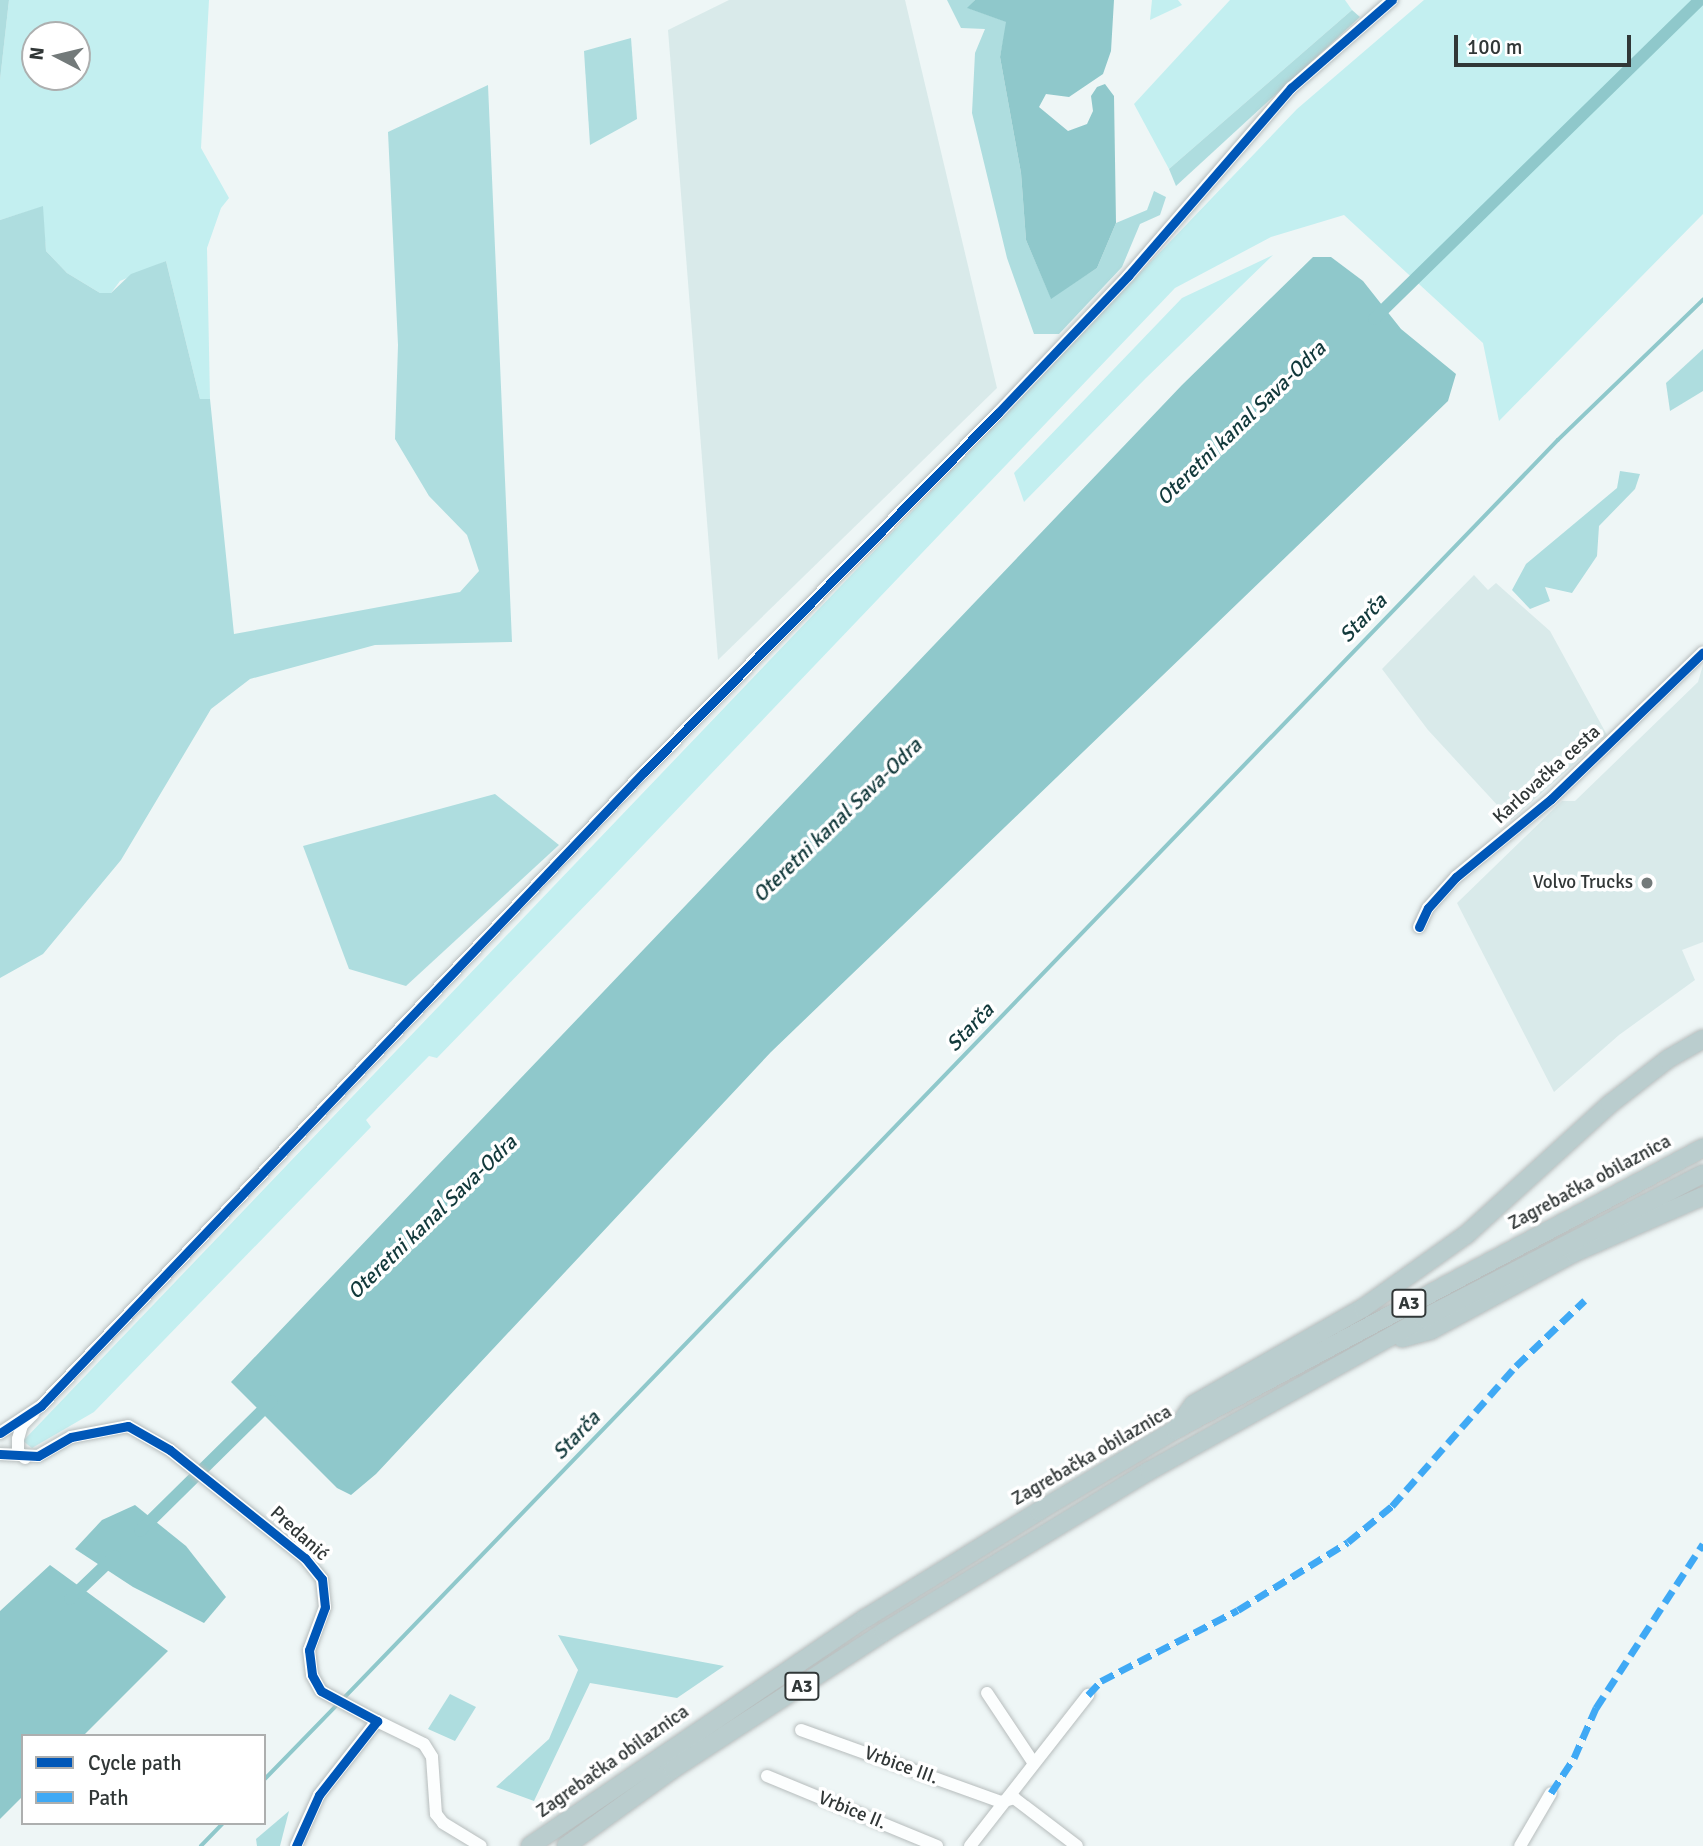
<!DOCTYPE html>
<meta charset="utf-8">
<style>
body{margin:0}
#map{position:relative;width:1703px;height:1846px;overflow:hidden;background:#eef6f6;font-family:Signika,sans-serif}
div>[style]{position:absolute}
.built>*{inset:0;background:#d9eaea}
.green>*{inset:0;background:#c3eff0}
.forest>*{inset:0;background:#aedddf}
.water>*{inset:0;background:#8fc8cb}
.stream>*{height:3.5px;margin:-1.75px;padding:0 1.75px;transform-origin:1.75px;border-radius:1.75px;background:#8fc8cb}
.canal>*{height:12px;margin:-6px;padding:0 6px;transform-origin:6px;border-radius:6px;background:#8fc8cb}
.roads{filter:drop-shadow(0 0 2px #b7bdbd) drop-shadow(0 0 2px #b7bdbd)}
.minor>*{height:12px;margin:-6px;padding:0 6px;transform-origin:6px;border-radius:6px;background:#fcfefe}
.highway>*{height:18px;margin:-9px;padding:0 9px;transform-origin:9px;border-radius:9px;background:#bacdce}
.quiet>*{height:7px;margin-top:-3.5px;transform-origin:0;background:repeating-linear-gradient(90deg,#3fa9f5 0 14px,transparent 0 21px)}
.cycleway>*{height:9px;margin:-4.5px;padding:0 4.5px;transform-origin:4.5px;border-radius:4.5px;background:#0057b8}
.dots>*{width:19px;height:19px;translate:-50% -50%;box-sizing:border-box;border:4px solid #fff;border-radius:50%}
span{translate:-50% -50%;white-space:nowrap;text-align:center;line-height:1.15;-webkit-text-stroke:7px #fff;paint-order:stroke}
.shield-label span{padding:2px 5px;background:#fff;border:2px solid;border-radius:5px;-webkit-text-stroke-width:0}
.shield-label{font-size:18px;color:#313737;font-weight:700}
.street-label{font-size:19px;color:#313737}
.poi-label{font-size:19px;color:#313737}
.right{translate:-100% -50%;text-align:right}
.water-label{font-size:21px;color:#12393b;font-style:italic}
.legend{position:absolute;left:21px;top:1734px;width:245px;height:91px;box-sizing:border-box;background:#fff;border:2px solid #adafaf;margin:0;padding:9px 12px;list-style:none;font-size:21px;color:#313737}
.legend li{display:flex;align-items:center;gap:14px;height:35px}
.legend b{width:35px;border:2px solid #adafaf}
.north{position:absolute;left:21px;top:21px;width:70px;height:70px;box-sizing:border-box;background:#fff;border:2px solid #adafaf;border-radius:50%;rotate:277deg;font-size:19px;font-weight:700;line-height:28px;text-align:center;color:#313737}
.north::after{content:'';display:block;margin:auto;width:24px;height:32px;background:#737a7a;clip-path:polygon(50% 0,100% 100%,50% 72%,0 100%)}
.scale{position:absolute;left:1454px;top:35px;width:177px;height:32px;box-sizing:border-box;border:4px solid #313737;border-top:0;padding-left:9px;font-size:21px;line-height:24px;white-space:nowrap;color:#313737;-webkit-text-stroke:5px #fff;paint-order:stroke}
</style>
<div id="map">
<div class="built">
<i style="clip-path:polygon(729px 0,905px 0,997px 388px,718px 660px,668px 30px)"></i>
<i style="clip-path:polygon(1474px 575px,1488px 590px,1496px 583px,1550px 631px,1607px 735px,1511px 820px,1428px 730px,1382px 669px)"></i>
<i style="clip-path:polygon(1703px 665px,1703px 942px,1682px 950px,1695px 980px,1619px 1035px,1554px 1092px,1457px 903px,1562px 801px,1575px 801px,1698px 682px)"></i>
</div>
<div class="green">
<i style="clip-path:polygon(evenodd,9px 0,209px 0,201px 148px,229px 198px,221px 208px,207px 248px,210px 399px,200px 399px,166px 261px,120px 281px,111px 293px,100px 293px,67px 273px,46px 251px,42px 207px,0 220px,0 80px,9px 0,35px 35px,77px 35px,77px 77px,35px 77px,35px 35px)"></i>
<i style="clip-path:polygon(1152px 0,1178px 0,1182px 5px,1150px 20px)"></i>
<i style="clip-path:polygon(1230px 0,1345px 0,1352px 10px,1169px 169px,1134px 104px)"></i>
<i style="clip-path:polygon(1424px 0,1703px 0,1703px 214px,1499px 421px,1483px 343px,1344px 215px,1271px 237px,1175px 288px,603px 887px,437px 1058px,429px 1056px,366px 1120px,371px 1127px,94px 1412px,32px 1448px,23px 1441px,1297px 109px)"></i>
<i style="clip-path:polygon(1273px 255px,1146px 378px,1024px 502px,1014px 473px,1182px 298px)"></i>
</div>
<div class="forest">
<i style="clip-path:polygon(0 0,9px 0,0 80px)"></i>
<i style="clip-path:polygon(947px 0,975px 0,968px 8px,1007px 22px,1000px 57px,1021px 173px,1026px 240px,1051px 298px,1097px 268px,1116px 223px,1147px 210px,1154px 191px,1166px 197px,1160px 215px,1140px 224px,1122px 267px,1059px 334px,1034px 334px,1007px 258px,972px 113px,975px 53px,985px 29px,961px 28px)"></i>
<i style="clip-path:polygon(1352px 10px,1360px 17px,1176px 186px,1169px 169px)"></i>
<i style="clip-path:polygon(631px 38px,637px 119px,590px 145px,584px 51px)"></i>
<i style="clip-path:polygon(488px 85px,512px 642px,375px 645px,250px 679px,211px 709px,121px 860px,43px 954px,0 978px,0 220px,43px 206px,46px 251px,67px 273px,100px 293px,111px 293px,131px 274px,166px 261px,200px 399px,210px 399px,234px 634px,460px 592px,479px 571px,467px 535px,429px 496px,395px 439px,398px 345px,388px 132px)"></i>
<i style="clip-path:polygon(1703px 349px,1703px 391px,1670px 411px,1666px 383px)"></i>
<i style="clip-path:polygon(1620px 471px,1640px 474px,1635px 489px,1599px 526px,1597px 556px,1572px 593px,1545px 587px,1550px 601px,1530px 609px,1512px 590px,1526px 564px,1617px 488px)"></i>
<i style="clip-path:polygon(495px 794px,559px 845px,406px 986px,349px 969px,303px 846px)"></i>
<i style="clip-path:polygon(558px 1635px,724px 1666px,677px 1698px,590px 1683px,534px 1801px,496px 1787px,549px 1739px,578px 1670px)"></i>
<i style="clip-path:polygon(450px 1694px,476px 1707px,455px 1741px,428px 1729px)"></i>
<i style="clip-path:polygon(289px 1811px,280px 1846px,257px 1846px,256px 1839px)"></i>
</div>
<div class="water">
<i style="clip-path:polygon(975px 0,1114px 0,1111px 51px,1103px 74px,1069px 97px,1046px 94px,1039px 107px,1068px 131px,1087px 124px,1093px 111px,1091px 96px,1097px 87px,1105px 84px,1114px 96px,1116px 223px,1097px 268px,1051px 299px,1026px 240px,1021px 173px,1000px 57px,1006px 22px,967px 8px)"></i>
<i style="clip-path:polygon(1313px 257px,1331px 257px,1363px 281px,1401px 329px,1456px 374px,1448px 401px,771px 1052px,376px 1474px,351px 1495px,337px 1488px,231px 1382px,1182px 385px)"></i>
<i style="clip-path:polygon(135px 1505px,186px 1546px,226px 1597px,204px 1623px,133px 1587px,75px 1549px,102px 1520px)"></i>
<i style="clip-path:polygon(50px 1565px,168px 1651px,83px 1736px,23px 1736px,23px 1796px,0 1819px,0 1611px)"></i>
</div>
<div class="stream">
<i style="left:344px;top:1698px;width:1748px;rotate:-46.02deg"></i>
<i style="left:1558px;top:440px;width:202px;rotate:-44deg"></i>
<i style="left:264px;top:1780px;width:106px;rotate:-45.8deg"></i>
<i style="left:201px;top:1846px;width:32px;rotate:-46deg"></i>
</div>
<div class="canal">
<i style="left:1374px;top:319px;width:456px;rotate:-44.4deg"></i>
<i style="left:140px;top:1531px;width:185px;rotate:-44.6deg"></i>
<i style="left:70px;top:1599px;width:62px;rotate:-43.7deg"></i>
</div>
<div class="roads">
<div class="minor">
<i style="left:1419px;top:927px;width:21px;rotate:-65deg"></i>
<i style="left:1428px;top:908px;width:42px;rotate:-47.9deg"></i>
<i style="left:1456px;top:877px;width:123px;rotate:-39.4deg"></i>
<i style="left:1551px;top:799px;width:211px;rotate:-44deg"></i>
<i style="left:0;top:1433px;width:49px;rotate:-33.4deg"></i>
<i style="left:41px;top:1406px;width:875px;rotate:-46.44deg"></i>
<i style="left:644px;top:772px;width:504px;rotate:-45.4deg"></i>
<i style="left:998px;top:413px;width:189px;rotate:-46.5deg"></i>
<i style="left:1128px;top:276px;width:249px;rotate:-49.1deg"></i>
<i style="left:1291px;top:88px;width:134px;rotate:-41.1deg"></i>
<i style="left:0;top:1454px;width:38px;rotate:3deg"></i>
<i style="left:38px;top:1456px;width:38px;rotate:-30deg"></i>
<i style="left:71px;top:1437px;width:58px;rotate:-10.9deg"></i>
<i style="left:128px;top:1426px;width:48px;rotate:29.7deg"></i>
<i style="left:170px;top:1450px;width:173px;rotate:38.7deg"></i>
<i style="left:305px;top:1558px;width:27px;rotate:51deg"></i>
<i style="left:322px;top:1579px;width:28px;rotate:84deg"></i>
<i style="left:325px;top:1607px;width:46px;rotate:110.4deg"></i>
<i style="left:309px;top:1650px;width:25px;rotate:83deg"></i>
<i style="left:312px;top:1675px;width:18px;rotate:61deg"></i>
<i style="left:321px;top:1691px;width:64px;rotate:28.2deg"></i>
<i style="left:377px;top:1721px;width:94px;rotate:128.1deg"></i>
<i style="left:319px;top:1795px;width:56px;rotate:114.3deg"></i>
<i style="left:25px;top:1458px;width:9px;rotate:-139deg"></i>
<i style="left:18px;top:1452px;width:13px;rotate:-90deg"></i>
<i style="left:18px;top:1439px;width:15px;rotate:-74deg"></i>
<i style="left:22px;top:1425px;width:16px;rotate:-45deg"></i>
<i style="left:987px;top:1693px;width:83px;rotate:56.3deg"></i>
<i style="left:377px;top:1721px;width:52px;rotate:26.1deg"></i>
<i style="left:424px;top:1744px;width:15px;rotate:58deg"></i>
<i style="left:432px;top:1757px;width:57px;rotate:86deg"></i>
<i style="left:436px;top:1814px;width:11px;rotate:52deg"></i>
<i style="left:443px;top:1823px;width:44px;rotate:31.2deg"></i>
<i style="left:801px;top:1730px;width:213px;rotate:19.8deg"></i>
<i style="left:1001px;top:1802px;width:14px;rotate:-17deg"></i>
<i style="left:1014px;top:1798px;width:79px;rotate:37.3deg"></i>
<i style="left:767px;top:1776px;width:184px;rotate:22.4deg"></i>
<i style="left:970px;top:1846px;width:192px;rotate:-52deg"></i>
<i style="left:1520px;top:1846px;width:61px;rotate:-59.7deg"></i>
</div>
<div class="highway">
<i style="left:1402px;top:1338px;width:30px;rotate:-15deg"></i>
<i style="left:1431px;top:1330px;width:162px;rotate:-28.3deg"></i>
<i style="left:1574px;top:1253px;width:141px;rotate:-23.8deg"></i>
<i style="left:1177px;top:1428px;width:29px;rotate:-55deg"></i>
<i style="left:1194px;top:1404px;width:194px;rotate:-29.6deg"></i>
<i style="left:1363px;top:1308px;width:128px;rotate:-35.4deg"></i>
<i style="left:1467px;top:1234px;width:193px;rotate:-42.3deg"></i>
<i style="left:1610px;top:1104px;width:73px;rotate:-37.8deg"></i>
<i style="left:1668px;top:1059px;width:40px;rotate:-29.7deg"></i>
<i style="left:530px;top:1846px;width:406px;rotate:-34.2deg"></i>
<i style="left:866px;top:1618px;width:203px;rotate:-31.7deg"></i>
<i style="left:1039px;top:1511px;width:158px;rotate:-30.8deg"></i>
<i style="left:1175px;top:1430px;width:599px;rotate:-28.11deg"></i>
<i style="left:566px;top:1846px;width:132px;rotate:-35.7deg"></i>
<i style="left:673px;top:1769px;width:252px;rotate:-33deg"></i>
<i style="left:884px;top:1632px;width:310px;rotate:-31.3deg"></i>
<i style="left:1149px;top:1471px;width:315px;rotate:-29.1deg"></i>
<i style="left:1424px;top:1318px;width:314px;rotate:-27.3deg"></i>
</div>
</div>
<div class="quiet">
<i style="left:1088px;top:1695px;width:19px;rotate:-47deg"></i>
<i style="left:1101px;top:1681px;width:154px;rotate:-27.4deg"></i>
<i style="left:1238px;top:1610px;width:129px;rotate:-31.7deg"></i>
<i style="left:1348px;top:1542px;width:57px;rotate:-39.3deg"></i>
<i style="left:1392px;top:1506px;width:187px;rotate:-48.5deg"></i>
<i style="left:1516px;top:1366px;width:95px;rotate:-43.7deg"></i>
<i style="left:1551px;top:1793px;width:42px;rotate:-56.7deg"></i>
<i style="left:1574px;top:1758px;width:55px;rotate:-66.3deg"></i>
<i style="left:1596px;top:1708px;width:196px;rotate:-56.9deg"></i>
</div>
<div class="cycleway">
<i style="left:1419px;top:927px;width:21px;rotate:-65deg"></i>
<i style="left:1428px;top:908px;width:42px;rotate:-47.9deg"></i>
<i style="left:1456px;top:877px;width:123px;rotate:-39.4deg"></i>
<i style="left:1551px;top:799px;width:211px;rotate:-44deg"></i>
<i style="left:0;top:1433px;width:49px;rotate:-33.4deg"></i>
<i style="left:41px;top:1406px;width:875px;rotate:-46.44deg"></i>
<i style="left:644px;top:772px;width:504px;rotate:-45.4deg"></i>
<i style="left:998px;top:413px;width:189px;rotate:-46.5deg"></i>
<i style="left:1128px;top:276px;width:249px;rotate:-49.1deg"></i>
<i style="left:1291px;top:88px;width:134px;rotate:-41.1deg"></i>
<i style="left:0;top:1454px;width:38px;rotate:3deg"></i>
<i style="left:38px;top:1456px;width:38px;rotate:-30deg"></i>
<i style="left:71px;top:1437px;width:58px;rotate:-10.9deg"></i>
<i style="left:128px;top:1426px;width:48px;rotate:29.7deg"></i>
<i style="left:170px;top:1450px;width:173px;rotate:38.7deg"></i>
<i style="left:305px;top:1558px;width:27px;rotate:51deg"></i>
<i style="left:322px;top:1579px;width:28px;rotate:84deg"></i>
<i style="left:325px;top:1607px;width:46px;rotate:110.4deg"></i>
<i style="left:309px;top:1650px;width:25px;rotate:83deg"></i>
<i style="left:312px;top:1675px;width:18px;rotate:61deg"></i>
<i style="left:321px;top:1691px;width:64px;rotate:28.2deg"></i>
<i style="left:377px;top:1721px;width:94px;rotate:128.1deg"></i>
<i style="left:319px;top:1795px;width:56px;rotate:114.3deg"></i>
</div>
<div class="dots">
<i style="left:1647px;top:883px;background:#737a7a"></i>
</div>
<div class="shield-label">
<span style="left:1409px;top:1303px">A3</span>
<span style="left:802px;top:1686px">A3</span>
</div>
<div class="street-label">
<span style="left:1547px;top:775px;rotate:-42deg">Karlovačka cesta</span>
<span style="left:1590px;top:1183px;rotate:-28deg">Zagrebačka obilaznica</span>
<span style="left:1092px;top:1456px;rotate:-30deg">Zagrebačka obilaznica</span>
<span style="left:299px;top:1534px;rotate:42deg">Predanić</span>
<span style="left:613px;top:1762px;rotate:-35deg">Zagrebačka obilaznica</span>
<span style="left:901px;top:1766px;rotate:20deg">Vrbice III.</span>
<span style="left:852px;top:1811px;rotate:22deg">Vrbice II.</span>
</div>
<div class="poi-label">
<span class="right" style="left:1633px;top:883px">Volvo Trucks</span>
</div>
<div class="water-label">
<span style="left:1241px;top:423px;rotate:-44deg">Oteretni kanal Sava-Odra</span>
<span style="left:1363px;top:618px;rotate:-46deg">Starča</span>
<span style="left:837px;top:820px;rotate:-44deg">Oteretni kanal Sava-Odra</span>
<span style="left:970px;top:1027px;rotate:-46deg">Starča</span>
<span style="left:432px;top:1217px;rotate:-44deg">Oteretni kanal Sava-Odra</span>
<span style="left:576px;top:1435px;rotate:-46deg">Starča</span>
</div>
<ul class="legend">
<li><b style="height:9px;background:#0057b8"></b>Cycle path</li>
<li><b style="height:9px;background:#3fa9f5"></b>Path</li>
</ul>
<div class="north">N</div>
<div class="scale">100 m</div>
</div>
